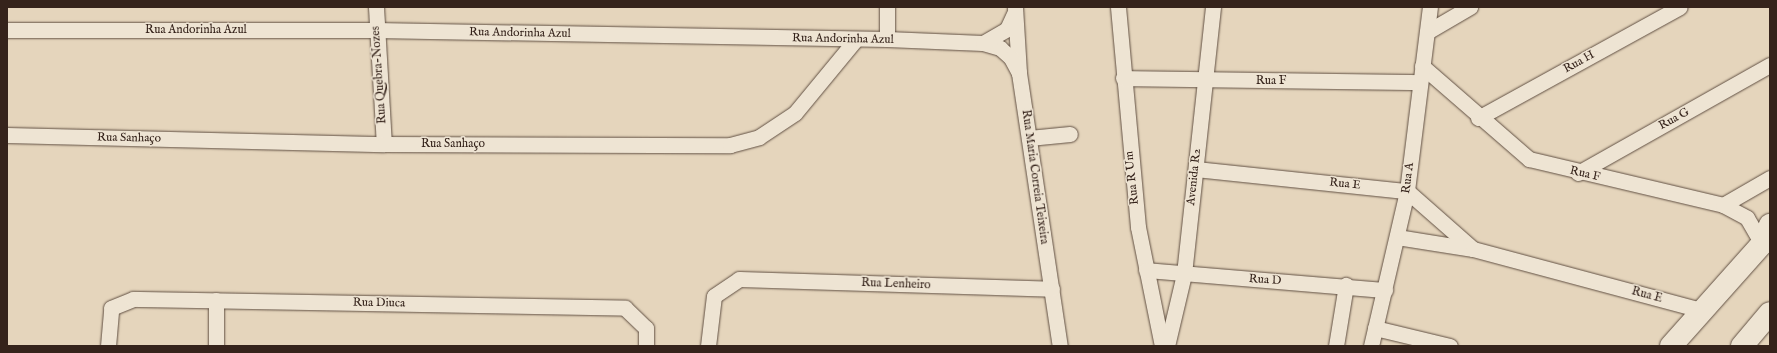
<!DOCTYPE html>
<meta charset="utf-8">
<style>
body{margin:0}
#map{position:relative;width:1777px;height:353px;overflow:hidden;background:#e5d5bc;font-family:"IM FELL English",serif}
div>[style]{position:absolute}
.roads{filter:drop-shadow(0 0 1px #615043) drop-shadow(0 0 1px #615043)}
.street>*{height:15px;margin:-7.5px;padding:0 7.5px;transform-origin:7.5px;border-radius:7.5px;background:#eee4d3}
.secondary>*{height:22px;margin:-11px;padding:0 11px;transform-origin:11px;border-radius:11px;background:#eee4d3}
span{translate:-50% -50%;white-space:nowrap;text-align:center;line-height:1.15;-webkit-text-stroke:3px #eee4d3;paint-order:stroke}
.street-label{font-size:12px;color:#35231b}
.frame{position:absolute;inset:0;border:8px solid #35231b;pointer-events:none}
</style>
<div id="map">
<div class="roads">
<div class="street">
<i style="left:376px;top:7px;width:137px;rotate:86.7deg"></i>
<i style="left:887px;top:7px;width:32px;rotate:90deg"></i>
<i style="left:1015px;top:7px;width:66px;rotate:86.5deg"></i>
<i style="left:1019px;top:73px;width:276px;rotate:81.5deg"></i>
<i style="left:1118px;top:7px;width:221px;rotate:84.8deg"></i>
<i style="left:1138px;top:227px;width:121px;rotate:78.6deg"></i>
<i style="left:7px;top:30px;width:368px"></i>
<i style="left:375px;top:30px;width:512px;rotate:1.01deg"></i>
<i style="left:887px;top:39px;width:96px;rotate:2.4deg"></i>
<i style="left:983px;top:43px;width:18px;rotate:16deg"></i>
<i style="left:1000px;top:48px;width:15px;rotate:42deg"></i>
<i style="left:1011px;top:58px;width:17px;rotate:62deg"></i>
<i style="left:1427px;top:32px;width:50px;rotate:-30.2deg"></i>
<i style="left:983px;top:43px;width:28px;rotate:-30deg"></i>
<i style="left:1007px;top:29px;width:19px;rotate:-65deg"></i>
<i style="left:1422px;top:66px;width:142px;rotate:41deg"></i>
<i style="left:1529px;top:159px;width:199px;rotate:13.3deg"></i>
<i style="left:1723px;top:205px;width:27px;rotate:28deg"></i>
<i style="left:1747px;top:218px;width:30px;rotate:60deg"></i>
<i style="left:1123px;top:78px;width:297px;rotate:0.8deg"></i>
<i style="left:1478px;top:118px;width:230px;rotate:-28.8deg"></i>
<i style="left:7px;top:135px;width:377px;rotate:1.4deg"></i>
<i style="left:384px;top:144px;width:346px;rotate:0.2deg"></i>
<i style="left:730px;top:145px;width:30px;rotate:-15deg"></i>
<i style="left:759px;top:137px;width:43px;rotate:-33.7deg"></i>
<i style="left:795px;top:113px;width:96px;rotate:-50.5deg"></i>
<i style="left:1029px;top:138px;width:41px;rotate:-5.6deg"></i>
<i style="left:1196px;top:169px;width:212px;rotate:6deg"></i>
<i style="left:1407px;top:191px;width:88px;rotate:41.3deg"></i>
<i style="left:1578px;top:173px;width:220px;rotate:-29.4deg"></i>
<i style="left:1723px;top:205px;width:54px;rotate:-29.9deg"></i>
<i style="left:1397px;top:237px;width:77px;rotate:9deg"></i>
<i style="left:1473px;top:249px;width:239px;rotate:15deg"></i>
<i style="left:1146px;top:270px;width:240px;rotate:4.8deg"></i>
<i style="left:1375px;top:328px;width:77px;rotate:13.5deg"></i>
<i style="left:108px;top:346px;width:38px;rotate:-85deg"></i>
<i style="left:111px;top:308px;width:24px;rotate:-22deg"></i>
<i style="left:133px;top:299px;width:492px;rotate:1deg"></i>
<i style="left:625px;top:308px;width:29px;rotate:44deg"></i>
<i style="left:646px;top:328px;width:18px;rotate:90deg"></i>
<i style="left:216px;top:346px;width:46px;rotate:-90deg"></i>
<i style="left:708px;top:346px;width:50px;rotate:-83.2deg"></i>
<i style="left:714px;top:296px;width:30px;rotate:-34deg"></i>
<i style="left:739px;top:279px;width:313px;rotate:1.8deg"></i>
<i style="left:1167px;top:346px;width:74px;rotate:-76.7deg"></i>
<i style="left:1184px;top:274px;width:269px;rotate:-83.8deg"></i>
<i style="left:1336px;top:346px;width:62px;rotate:-80.7deg"></i>
<i style="left:1371px;top:346px;width:159px;rotate:-76.9deg"></i>
<i style="left:1407px;top:191px;width:185px;rotate:-82.9deg"></i>
</div>
<div class="secondary">
<i style="left:1671px;top:346px;width:137px;rotate:-48.3deg"></i>
<i style="left:1762px;top:244px;width:21px;rotate:-67deg"></i>
<i style="left:1742px;top:346px;width:43px;rotate:-49.7deg"></i>
</div>
</div>
<div class="street-label">
<span style="left:196px;top:30px">Rua Andorinha Azul</span>
<span style="left:520px;top:33px;rotate:1deg">Rua Andorinha Azul</span>
<span style="left:843px;top:39px;rotate:1deg">Rua Andorinha Azul</span>
<span style="left:1579px;top:62px;rotate:-29deg">Rua H</span>
<span style="left:379px;top:75px;rotate:-94deg">Rua Quebra-Nozes</span>
<span style="left:1271px;top:81px">Rua F</span>
<span style="left:1674px;top:119px;rotate:-29deg">Rua G</span>
<span style="left:129px;top:138px;rotate:1deg">Rua Sanhaço</span>
<span style="left:453px;top:144px">Rua Sanhaço</span>
<span style="left:1585px;top:174px;rotate:13deg">Rua F</span>
<span style="left:1035px;top:177px;rotate:82deg">Rua Maria Correia Teixeira</span>
<span style="left:1194px;top:177px;rotate:-84deg">Avenida R2</span>
<span style="left:1132px;top:178px;rotate:-96deg">Rua R Um</span>
<span style="left:1408px;top:178px;rotate:-82deg">Rua A</span>
<span style="left:1345px;top:184px;rotate:6deg">Rua E</span>
<span style="left:1265px;top:280px;rotate:4deg">Rua D</span>
<span style="left:896px;top:284px;rotate:2deg">Rua Lenheiro</span>
<span style="left:1647px;top:295px;rotate:15deg">Rua E</span>
<span style="left:379px;top:303px;rotate:1deg">Rua Diuca</span>
</div>
<div class="frame"></div>
</div>
